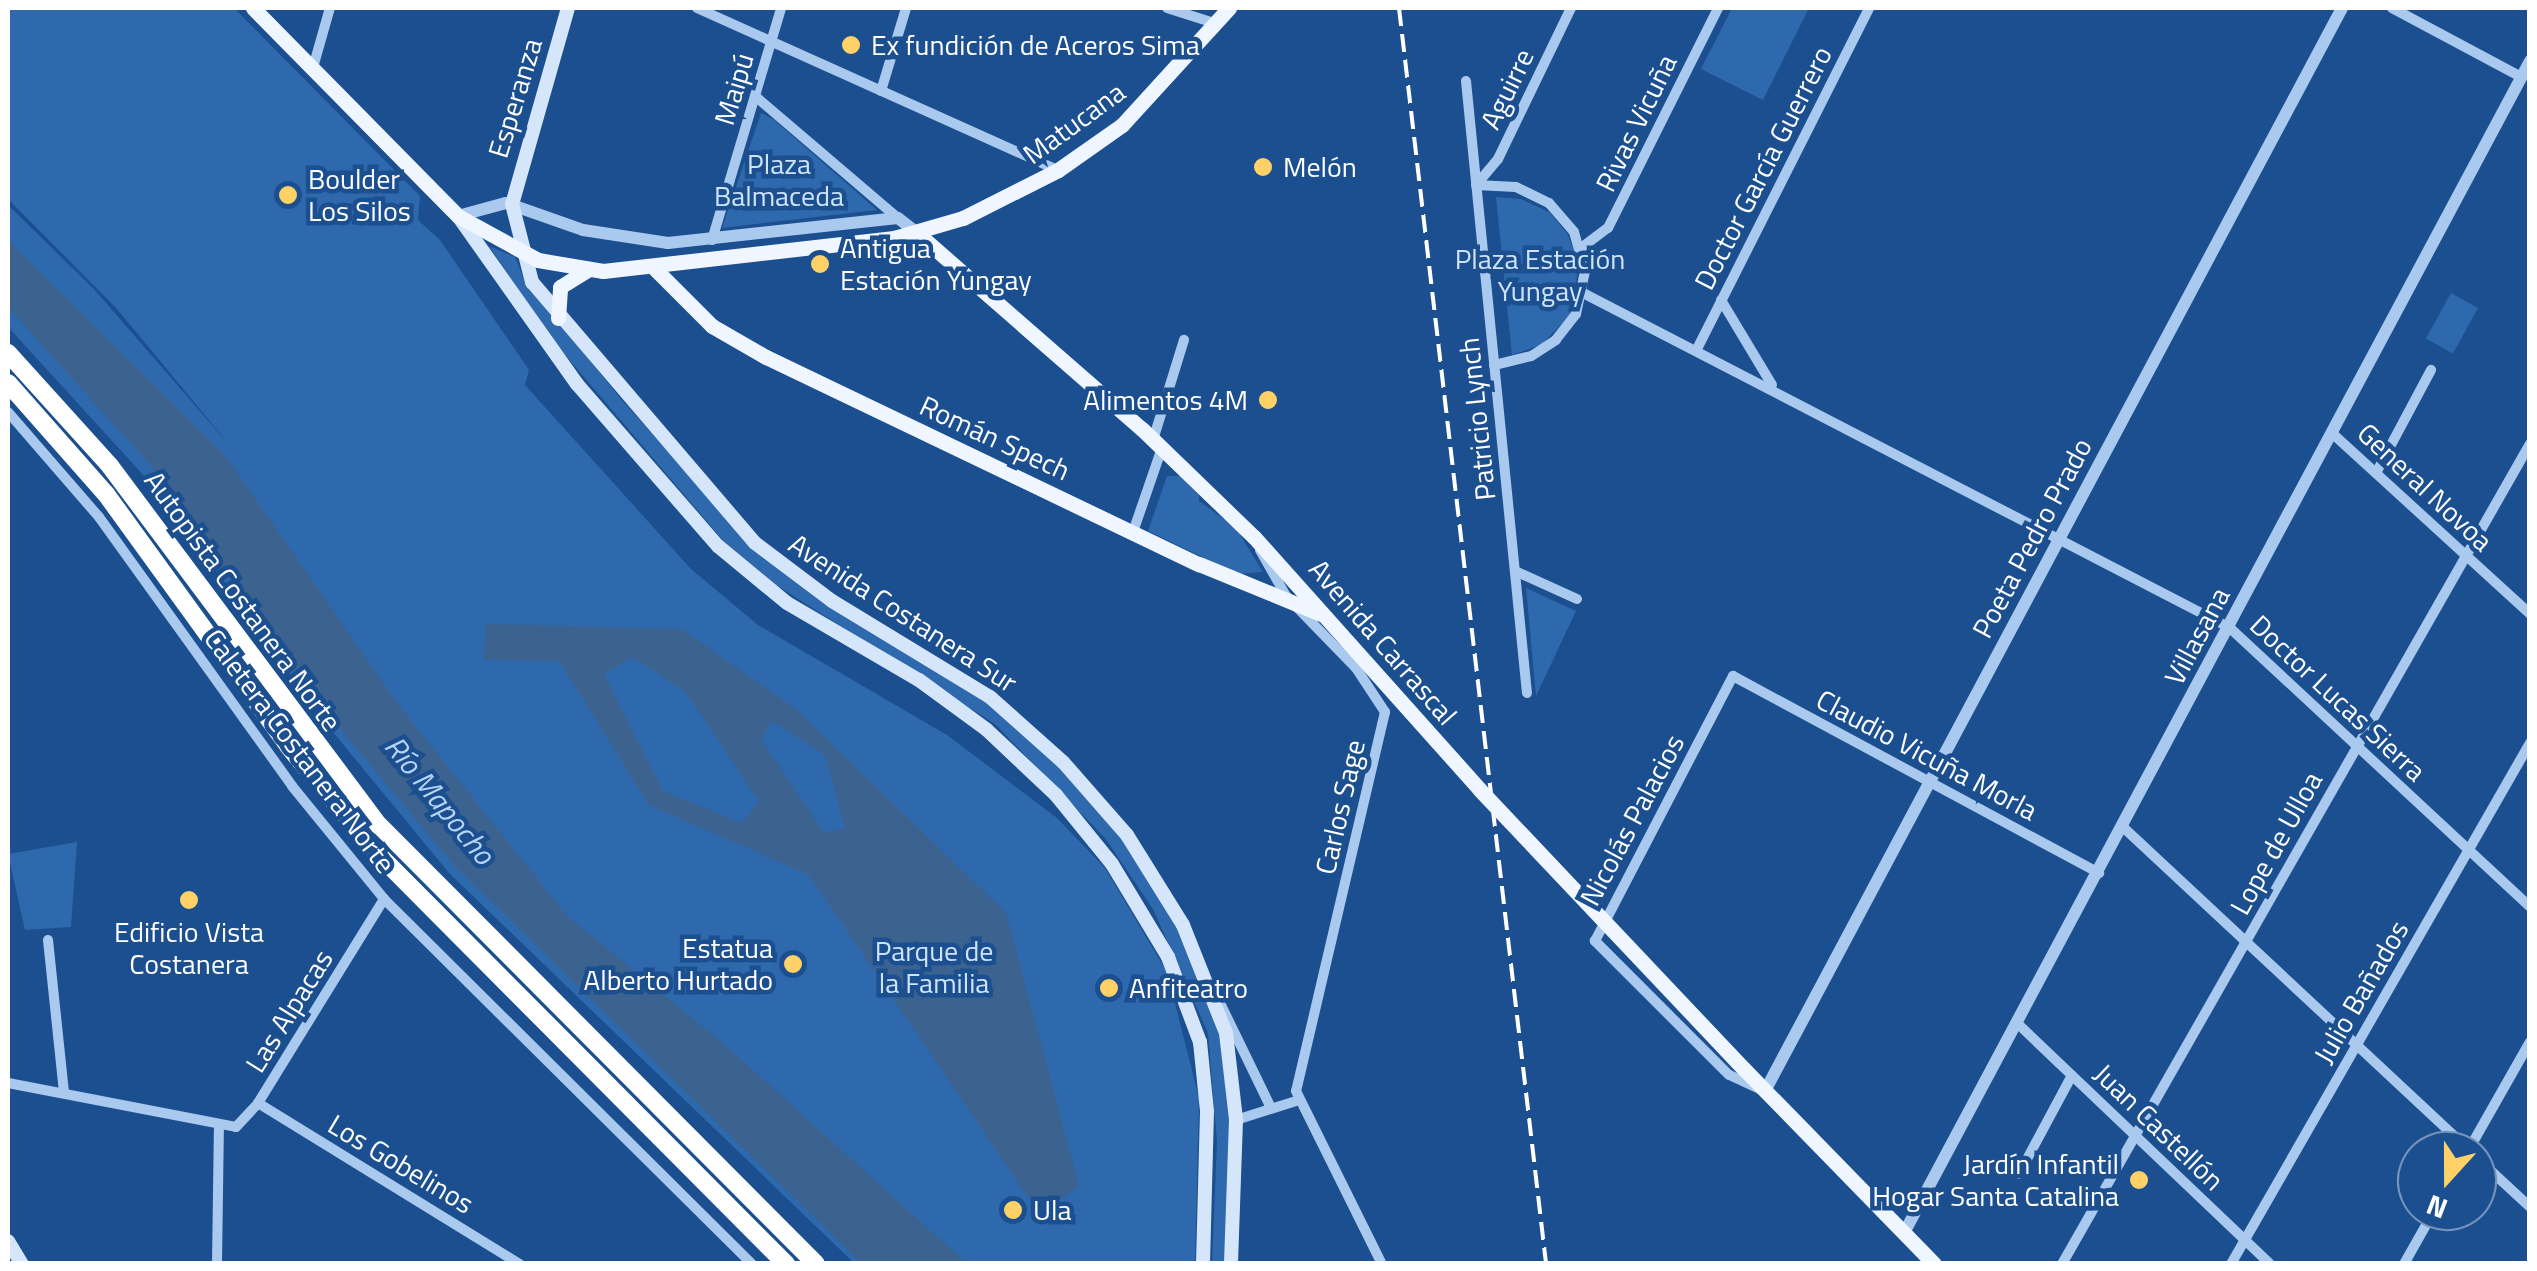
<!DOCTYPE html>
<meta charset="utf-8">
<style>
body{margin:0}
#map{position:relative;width:2537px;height:1271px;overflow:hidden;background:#1b4f8f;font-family:"Titillium Web",sans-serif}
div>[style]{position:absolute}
.green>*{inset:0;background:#2e69ad;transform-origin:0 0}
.water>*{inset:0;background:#3c6290}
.minor>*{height:10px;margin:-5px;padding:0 5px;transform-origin:5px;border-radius:5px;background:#a9c9ee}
.tertiary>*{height:12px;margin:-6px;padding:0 6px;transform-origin:6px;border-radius:6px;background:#a9c9ee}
.secondary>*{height:14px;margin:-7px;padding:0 7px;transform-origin:7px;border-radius:7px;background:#d6e6fa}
.primary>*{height:15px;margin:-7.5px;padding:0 7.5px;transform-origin:7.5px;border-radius:7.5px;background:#f0f6ff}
.motorway>*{height:18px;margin:-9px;padding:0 9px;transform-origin:9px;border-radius:9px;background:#fff}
.rail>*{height:4px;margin-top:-2px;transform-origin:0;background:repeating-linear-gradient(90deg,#fff 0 18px,transparent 0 26px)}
.primary-bridge>*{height:15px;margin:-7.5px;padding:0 7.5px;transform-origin:7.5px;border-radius:7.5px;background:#f0f6ff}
.dots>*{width:28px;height:28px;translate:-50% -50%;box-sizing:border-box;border:5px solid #1b4f8f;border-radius:50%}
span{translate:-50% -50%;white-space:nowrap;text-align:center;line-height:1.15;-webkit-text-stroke:9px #1b4f8f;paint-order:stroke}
.poi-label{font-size:28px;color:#fff}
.left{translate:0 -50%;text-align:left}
.right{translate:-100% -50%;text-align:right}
.street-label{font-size:28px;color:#fff}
.park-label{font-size:28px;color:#cfe3fa}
.water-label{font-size:30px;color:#b5d3f5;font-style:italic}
.frame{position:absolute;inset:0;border:10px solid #fff;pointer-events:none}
.north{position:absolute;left:2397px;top:1131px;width:100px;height:100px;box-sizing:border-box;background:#1b4f8f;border:2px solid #7695bc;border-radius:50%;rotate:201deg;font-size:28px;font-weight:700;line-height:40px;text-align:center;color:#fff}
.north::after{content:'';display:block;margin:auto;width:35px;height:45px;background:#ffd166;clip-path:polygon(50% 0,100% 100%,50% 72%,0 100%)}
</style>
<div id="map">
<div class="green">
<i style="clip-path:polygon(8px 8px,234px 8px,420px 196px,418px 220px,440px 240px,529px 370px,525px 385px,691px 569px,758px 625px,947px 735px,1057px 818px,1105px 868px,1167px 972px,1199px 1098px,1195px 1263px,854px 1263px,449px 873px,295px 686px,157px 490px,8px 327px,8px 205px,93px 288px,232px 448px,117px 309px,8px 199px)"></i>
<i style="clip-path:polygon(1732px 8px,1809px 8px,1763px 100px,1701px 69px)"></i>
<i style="clip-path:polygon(761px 113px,773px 119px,877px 210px,722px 228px)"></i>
<i style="clip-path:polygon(1496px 197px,1521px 199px,1549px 212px,1567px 233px,1579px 263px,1571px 314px,1541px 345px,1512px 355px)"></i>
<i style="clip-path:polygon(489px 246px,515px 257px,524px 279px,620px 398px,759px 554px,998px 708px,1115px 823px,1199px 965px,1225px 1038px,1233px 1116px,1228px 1263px,1212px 1263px,1217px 1142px,1208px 1033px,1153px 909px,1105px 838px,995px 724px,759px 574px,727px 545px,555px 343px)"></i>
<i style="left:2451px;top:293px;width:31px;height:52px;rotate:29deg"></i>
<i style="clip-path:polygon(1167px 476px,1181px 476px,1199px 492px,1199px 501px,1236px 528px,1263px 572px,1238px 574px,1148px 531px)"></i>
<i style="clip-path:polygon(1526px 588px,1576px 611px,1536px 696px)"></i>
<i style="clip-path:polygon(77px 842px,71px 927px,25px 930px,8px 854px)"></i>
</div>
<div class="water">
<i style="clip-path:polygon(8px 240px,225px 455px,400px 707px,566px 915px,731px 1050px,966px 1263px,861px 1263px,454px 865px,293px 672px,151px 466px,8px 307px)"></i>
<i style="clip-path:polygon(evenodd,486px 624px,682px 629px,797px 710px,1006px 913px,1079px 1186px,1040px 1215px,809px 875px,649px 805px,559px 661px,484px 660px,486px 624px,633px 657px,684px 691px,707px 723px,759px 802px,742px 823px,663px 791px,604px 674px,633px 657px,486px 624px,772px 721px,825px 755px,845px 828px,824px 833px,761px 739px,772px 721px)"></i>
</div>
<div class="minor">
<i style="left:697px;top:8px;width:396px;rotate:24.2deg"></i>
<i style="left:1167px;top:8px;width:52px;rotate:17.7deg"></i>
<i style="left:2392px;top:8px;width:146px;rotate:28.1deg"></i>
<i style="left:314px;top:64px;width:58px;rotate:-74.1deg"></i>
<i style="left:1466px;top:81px;width:615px;rotate:84.31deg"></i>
<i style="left:881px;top:91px;width:87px;rotate:-73.2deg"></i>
<i style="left:755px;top:96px;width:188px;rotate:40.5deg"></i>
<i style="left:1477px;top:184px;width:33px;rotate:-50deg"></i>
<i style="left:1498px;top:159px;width:168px;rotate:-64.2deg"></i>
<i style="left:1476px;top:185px;width:40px;rotate:2.9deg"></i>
<i style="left:1516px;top:187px;width:37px;rotate:26deg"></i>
<i style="left:1549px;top:203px;width:38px;rotate:49deg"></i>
<i style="left:1574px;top:232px;width:41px;rotate:74.2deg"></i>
<i style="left:1585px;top:271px;width:44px;rotate:101.8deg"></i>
<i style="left:1576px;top:314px;width:33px;rotate:128deg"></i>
<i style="left:1556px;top:340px;width:30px;rotate:147deg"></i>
<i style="left:1531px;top:356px;width:38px;rotate:166deg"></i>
<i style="left:712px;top:240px;width:242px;rotate:-73.4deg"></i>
<i style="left:1581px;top:248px;width:34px;rotate:-37deg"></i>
<i style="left:1608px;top:228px;width:246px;rotate:-63.4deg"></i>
<i style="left:1583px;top:293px;width:729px;rotate:27.37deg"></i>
<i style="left:2230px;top:628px;width:410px;rotate:42.9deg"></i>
<i style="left:1721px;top:300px;width:99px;rotate:59deg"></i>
<i style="left:1697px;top:349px;width:382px;rotate:-63.2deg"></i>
<i style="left:8px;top:412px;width:139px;rotate:49.1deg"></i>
<i style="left:99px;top:517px;width:331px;rotate:54.3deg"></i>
<i style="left:292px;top:786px;width:146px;rotate:50.8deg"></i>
<i style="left:384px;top:899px;width:518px;rotate:44.77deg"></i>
<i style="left:2333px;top:434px;width:267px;rotate:42.4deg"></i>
<i style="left:1153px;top:440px;width:105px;rotate:-72.8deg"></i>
<i style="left:2376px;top:473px;width:117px;rotate:-61.9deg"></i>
<i style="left:1133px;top:532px;width:89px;rotate:-71deg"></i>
<i style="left:1260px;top:550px;width:53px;rotate:60.5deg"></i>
<i style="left:1286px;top:596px;width:100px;rotate:45.8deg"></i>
<i style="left:1356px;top:668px;width:53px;rotate:56.6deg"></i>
<i style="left:1385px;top:712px;width:389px;rotate:103.2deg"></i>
<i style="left:1296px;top:1091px;width:193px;rotate:63.6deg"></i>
<i style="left:1515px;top:571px;width:68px;rotate:24.3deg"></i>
<i style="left:2124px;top:828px;width:473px;rotate:43deg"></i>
<i style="left:48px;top:940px;width:154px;rotate:84deg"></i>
<i style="left:1221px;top:1005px;width:114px;rotate:64.1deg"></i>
<i style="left:2017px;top:1023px;width:349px;rotate:43.6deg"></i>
<i style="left:8px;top:1083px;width:232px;rotate:10.9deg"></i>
<i style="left:236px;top:1127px;width:33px;rotate:-47deg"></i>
<i style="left:258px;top:1103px;width:240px;rotate:-58.3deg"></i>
<i style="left:1764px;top:1091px;width:38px;rotate:-155deg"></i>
<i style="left:1729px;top:1075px;width:190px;rotate:-135deg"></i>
<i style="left:1595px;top:941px;width:299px;rotate:-62.5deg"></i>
<i style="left:1733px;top:676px;width:416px;rotate:28.3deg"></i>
<i style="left:258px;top:1103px;width:308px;rotate:31.6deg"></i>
<i style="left:1236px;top:1120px;width:63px;rotate:-17.6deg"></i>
<i style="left:2468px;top:1151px;width:125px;rotate:-60.4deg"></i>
<i style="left:2477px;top:1158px;width:72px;rotate:42.8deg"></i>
<i style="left:2019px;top:1174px;width:112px;rotate:-61.8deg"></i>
<i style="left:217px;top:1264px;width:135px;rotate:-89.2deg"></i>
<i style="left:2062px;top:1264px;width:944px;rotate:-60.29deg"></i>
<i style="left:2231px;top:1264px;width:601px;rotate:-60.15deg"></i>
<i style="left:2404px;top:1264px;width:61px;rotate:-60.5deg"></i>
</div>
<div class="tertiary">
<i style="left:458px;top:216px;width:50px;rotate:-15.2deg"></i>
<i style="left:506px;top:203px;width:82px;rotate:19.3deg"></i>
<i style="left:583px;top:230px;width:86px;rotate:8.7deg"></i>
<i style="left:668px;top:243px;width:231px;rotate:-6.2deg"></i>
<i style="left:898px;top:218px;width:24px;rotate:38deg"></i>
<i style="left:1765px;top:1091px;width:1227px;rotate:-61.95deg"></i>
<i style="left:1904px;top:1233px;width:1329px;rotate:-61.89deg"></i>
</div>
<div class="secondary">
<i style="left:568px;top:8px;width:204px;rotate:105.9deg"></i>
<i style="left:512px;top:204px;width:81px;rotate:75.6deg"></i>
<i style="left:532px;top:282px;width:343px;rotate:49.5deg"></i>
<i style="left:755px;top:543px;width:96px;rotate:37deg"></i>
<i style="left:832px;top:601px;width:185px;rotate:31.3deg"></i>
<i style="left:990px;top:697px;width:98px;rotate:41.7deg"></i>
<i style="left:1063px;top:762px;width:97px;rotate:48.8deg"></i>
<i style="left:1127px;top:835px;width:106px;rotate:58.1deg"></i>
<i style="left:1183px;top:925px;width:116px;rotate:68.3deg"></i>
<i style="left:1226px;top:1033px;width:88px;rotate:83.4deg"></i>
<i style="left:1236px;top:1120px;width:144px;rotate:92deg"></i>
<i style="left:458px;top:216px;width:206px;rotate:54.7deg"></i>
<i style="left:577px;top:384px;width:215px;rotate:49deg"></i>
<i style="left:718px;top:546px;width:89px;rotate:39.6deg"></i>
<i style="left:787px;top:603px;width:153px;rotate:30.3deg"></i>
<i style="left:919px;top:680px;width:84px;rotate:36.3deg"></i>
<i style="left:987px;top:730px;width:95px;rotate:43.3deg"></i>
<i style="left:1056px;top:795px;width:89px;rotate:50.9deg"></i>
<i style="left:1112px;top:864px;width:109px;rotate:58.9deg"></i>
<i style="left:1168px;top:957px;width:91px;rotate:69.4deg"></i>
<i style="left:1200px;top:1042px;width:69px;rotate:84.2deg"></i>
<i style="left:1207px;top:1111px;width:153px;rotate:91.5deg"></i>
<i style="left:8px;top:1241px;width:27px;rotate:59deg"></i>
</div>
<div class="primary">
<i style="left:253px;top:8px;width:292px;rotate:45.4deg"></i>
<i style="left:458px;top:216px;width:91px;rotate:28.8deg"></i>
<i style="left:538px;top:260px;width:66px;rotate:9.6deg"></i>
<i style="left:603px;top:271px;width:293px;rotate:-6.5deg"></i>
<i style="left:894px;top:238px;width:72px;rotate:-16.2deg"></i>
<i style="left:963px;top:218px;width:106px;rotate:-26.8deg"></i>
<i style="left:1058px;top:170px;width:78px;rotate:-35.1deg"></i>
<i style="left:1122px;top:125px;width:159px;rotate:-47.6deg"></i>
<i style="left:917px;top:233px;width:298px;rotate:41.1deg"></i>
<i style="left:1142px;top:429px;width:156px;rotate:44deg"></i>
<i style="left:1254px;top:537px;width:339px;rotate:48.2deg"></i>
<i style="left:654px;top:268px;width:82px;rotate:45deg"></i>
<i style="left:712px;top:326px;width:62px;rotate:29.9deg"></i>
<i style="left:766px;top:357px;width:480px;rotate:25.6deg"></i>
<i style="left:1199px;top:564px;width:132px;rotate:22.3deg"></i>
<i style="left:558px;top:318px;width:31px;rotate:-86deg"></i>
<i style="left:560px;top:287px;width:32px;rotate:-32deg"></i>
<i style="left:1744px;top:1069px;width:272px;rotate:45.7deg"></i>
</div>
<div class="motorway">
<i style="left:8px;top:353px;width:152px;rotate:47.9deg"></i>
<i style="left:110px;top:466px;width:449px;rotate:53.2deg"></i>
<i style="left:379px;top:825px;width:619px;rotate:45.13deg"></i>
<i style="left:8px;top:383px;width:148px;rotate:48.6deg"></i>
<i style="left:106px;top:494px;width:312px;rotate:54.1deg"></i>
<i style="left:289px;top:747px;width:128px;rotate:50.7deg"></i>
<i style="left:370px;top:846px;width:590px;rotate:45.14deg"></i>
</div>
<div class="rail">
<i style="left:1399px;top:8px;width:1265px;rotate:83.32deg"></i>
</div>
<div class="primary-bridge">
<i style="left:1480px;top:790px;width:384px;rotate:46.6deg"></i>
</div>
<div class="dots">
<i style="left:851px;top:45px;background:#ffd166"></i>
<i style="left:1263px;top:167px;background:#ffd166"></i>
<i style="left:288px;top:195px;background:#ffd166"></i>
<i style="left:820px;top:264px;background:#ffd166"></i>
<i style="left:1268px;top:400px;background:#ffd166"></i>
<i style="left:189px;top:900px;background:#ffd166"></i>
<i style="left:793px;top:964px;background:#ffd166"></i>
<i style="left:1109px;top:988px;background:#ffd166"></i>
<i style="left:2139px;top:1180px;background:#ffd166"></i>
<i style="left:1013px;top:1210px;background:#ffd166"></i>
</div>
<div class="poi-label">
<span class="left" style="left:871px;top:45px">Ex fundición de Aceros Sima</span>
<span class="left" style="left:1283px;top:167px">Melón</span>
<span class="left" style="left:308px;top:195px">Boulder<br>Los Silos</span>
<span class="left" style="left:840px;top:264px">Antigua<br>Estación Yungay</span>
<span class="right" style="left:1248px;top:400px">Alimentos 4M</span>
<span style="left:189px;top:948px">Edificio Vista<br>Costanera</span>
<span class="right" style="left:773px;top:964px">Estatua<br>Alberto Hurtado</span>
<span class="left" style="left:1129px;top:988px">Anfiteatro</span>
<span class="right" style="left:2119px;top:1180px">Jardín Infantil<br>Hogar Santa Catalina</span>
<span class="left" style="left:1033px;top:1210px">Ula</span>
</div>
<div class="street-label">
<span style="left:734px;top:89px;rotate:-73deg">Maipú</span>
<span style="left:1507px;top:89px;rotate:-64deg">Aguirre</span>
<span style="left:515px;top:98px;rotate:-73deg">Esperanza</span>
<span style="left:1074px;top:123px;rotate:-36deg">Matucana</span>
<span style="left:1636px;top:123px;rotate:-64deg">Rivas Vicuña</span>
<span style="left:1763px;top:168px;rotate:-63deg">Doctor García Guerrero</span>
<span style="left:1477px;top:419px;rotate:-96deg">Patricio Lynch</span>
<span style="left:995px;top:438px;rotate:25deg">Román Spech</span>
<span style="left:2425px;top:487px;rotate:43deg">General Novoa</span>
<span style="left:2032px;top:538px;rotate:-62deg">Poeta Pedro Prado</span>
<span style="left:243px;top:601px;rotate:54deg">Autopista Costanera Norte</span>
<span style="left:903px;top:613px;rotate:33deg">Avenida Costanera Sur</span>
<span style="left:2197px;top:636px;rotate:-62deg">Villasana</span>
<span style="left:1383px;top:642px;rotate:49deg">Avenida Carrascal</span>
<span style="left:2338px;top:698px;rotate:43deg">Doctor Lucas Sierra</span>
<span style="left:300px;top:751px;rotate:53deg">Caletera Costanera Norte</span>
<span style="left:1927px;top:755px;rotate:28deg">Claudio Vicuña Morla</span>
<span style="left:1340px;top:807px;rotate:-77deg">Carlos Sage</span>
<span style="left:1632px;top:820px;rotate:-62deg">Nicolás Palacios</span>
<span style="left:2276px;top:843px;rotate:-61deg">Lope de Ulloa</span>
<span style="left:2361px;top:992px;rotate:-60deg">Julio Bañados</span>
<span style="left:289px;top:1011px;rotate:-58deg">Las Alpacas</span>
<span style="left:2159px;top:1127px;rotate:44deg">Juan Castellón</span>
<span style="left:401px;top:1164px;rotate:31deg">Los Gobelinos</span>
</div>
<div class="park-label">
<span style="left:779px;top:180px">Plaza<br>Balmaceda</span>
<span style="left:1540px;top:275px">Plaza Estación<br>Yungay</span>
<span style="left:934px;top:967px">Parque de<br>la Familia</span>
</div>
<div class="water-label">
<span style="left:440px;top:800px;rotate:51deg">Río Mapocho</span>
</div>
<div class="frame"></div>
<div class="north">N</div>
</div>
